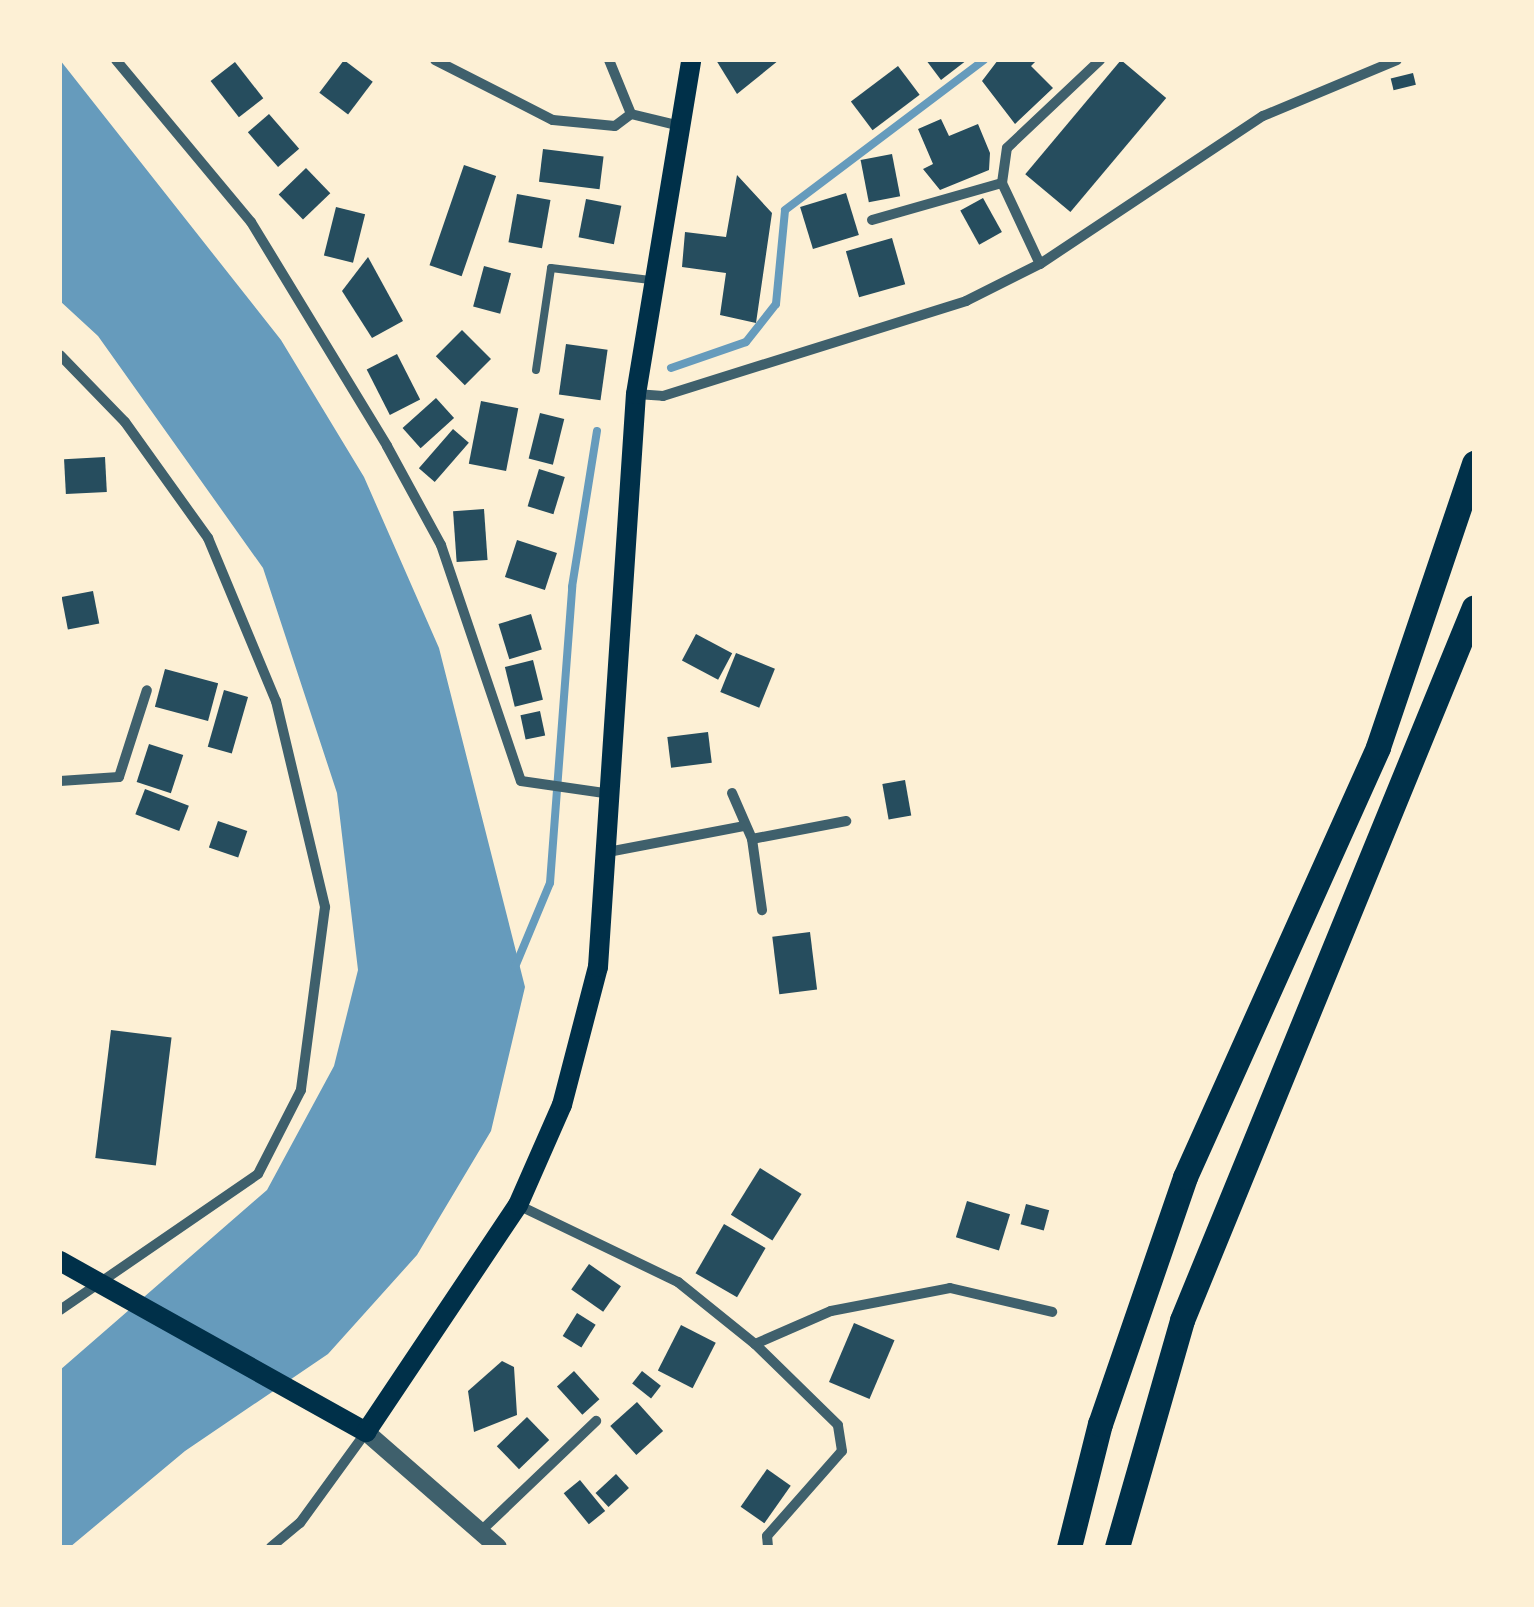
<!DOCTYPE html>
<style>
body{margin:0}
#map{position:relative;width:1534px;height:1607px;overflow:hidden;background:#fdf0d5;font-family:Inter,sans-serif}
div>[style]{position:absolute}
.water>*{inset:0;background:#669bbc}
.stream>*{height:8px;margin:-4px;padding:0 4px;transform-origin:4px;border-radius:4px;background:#669bbc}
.building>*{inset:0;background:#264d5e;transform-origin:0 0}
.service>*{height:8px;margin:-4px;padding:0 4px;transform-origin:4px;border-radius:4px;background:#3f606c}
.minor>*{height:10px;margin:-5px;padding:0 5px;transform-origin:5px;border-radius:5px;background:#3f606c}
.tertiary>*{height:18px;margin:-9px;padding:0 9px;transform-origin:9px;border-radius:9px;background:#3f606c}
.secondary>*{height:20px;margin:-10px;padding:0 10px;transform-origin:10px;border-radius:10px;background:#003049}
.motorway>*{height:25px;margin:-12.5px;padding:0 12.5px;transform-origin:12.5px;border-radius:12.5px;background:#003049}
span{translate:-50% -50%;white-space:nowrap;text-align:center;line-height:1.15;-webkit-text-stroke:8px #fdf0d5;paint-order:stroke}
.frame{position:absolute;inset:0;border:62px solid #fdf0d5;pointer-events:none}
</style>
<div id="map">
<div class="water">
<i style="clip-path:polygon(60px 60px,281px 340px,364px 477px,439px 648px,525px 987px,491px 1131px,417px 1255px,328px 1354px,185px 1451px,70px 1547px,60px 1547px,60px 1370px,267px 1190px,334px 1066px,358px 970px,337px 793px,263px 568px,98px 336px,60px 301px)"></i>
</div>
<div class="stream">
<i style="left:671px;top:368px;width:79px;rotate:-19.1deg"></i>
<i style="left:746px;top:342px;width:48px;rotate:-51.7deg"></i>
<i style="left:776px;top:304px;width:94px;rotate:-84.5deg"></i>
<i style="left:785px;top:210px;width:249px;rotate:-37deg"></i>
<i style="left:515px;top:967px;width:91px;rotate:-67.4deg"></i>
<i style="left:550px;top:883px;width:297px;rotate:-85.7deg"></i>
<i style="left:572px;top:587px;width:158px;rotate:-80.9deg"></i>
</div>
<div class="building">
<i style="left:344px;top:60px;width:36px;height:41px;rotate:37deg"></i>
<i style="clip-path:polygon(716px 60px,779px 60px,737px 94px)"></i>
<i style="clip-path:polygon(926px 60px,967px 60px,941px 80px)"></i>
<i style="clip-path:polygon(1037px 60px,1031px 66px,1053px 88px,1015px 124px,982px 81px,998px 60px)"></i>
<i style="left:1121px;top:60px;width:59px;height:149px;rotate:40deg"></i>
<i style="left:235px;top:62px;width:46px;height:31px;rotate:52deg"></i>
<i style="left:898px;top:66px;width:36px;height:59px;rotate:53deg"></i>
<i style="left:1413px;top:73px;width:12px;height:23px;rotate:76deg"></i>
<i style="left:269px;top:114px;width:46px;height:28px;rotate:49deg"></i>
<i style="clip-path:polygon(941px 119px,949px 136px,978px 124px,990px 153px,989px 170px,940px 190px,923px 169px,933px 164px,918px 129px)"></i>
<i style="left:543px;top:149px;width:61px;height:33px;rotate:7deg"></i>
<i style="left:892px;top:154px;width:43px;height:32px;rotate:79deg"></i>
<i style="left:464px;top:165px;width:34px;height:106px;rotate:19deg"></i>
<i style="left:306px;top:168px;width:35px;height:38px;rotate:46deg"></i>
<i style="clip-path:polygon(737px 175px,772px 213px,756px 323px,720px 315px,726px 273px,682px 267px,685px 232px,726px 237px)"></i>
<i style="left:846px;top:193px;width:44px;height:48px;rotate:73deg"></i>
<i style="left:517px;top:194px;width:34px;height:49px;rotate:10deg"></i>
<i style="left:983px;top:198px;width:39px;height:26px;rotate:61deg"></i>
<i style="left:586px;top:199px;width:36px;height:39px;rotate:11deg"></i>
<i style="left:336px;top:207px;width:30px;height:50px;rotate:14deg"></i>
<i style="left:892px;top:238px;width:48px;height:48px;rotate:74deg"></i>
<i style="clip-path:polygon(368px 257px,403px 321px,372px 338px,342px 291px)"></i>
<i style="left:484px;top:266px;width:28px;height:42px;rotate:15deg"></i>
<i style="left:462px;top:330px;width:41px;height:37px;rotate:45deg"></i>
<i style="left:566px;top:344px;width:42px;height:51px;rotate:8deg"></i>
<i style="left:397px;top:354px;width:51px;height:34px;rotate:63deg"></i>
<i style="left:436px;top:398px;width:27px;height:45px;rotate:48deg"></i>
<i style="left:481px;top:401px;width:38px;height:64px;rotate:11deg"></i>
<i style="left:540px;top:413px;width:25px;height:47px;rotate:14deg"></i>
<i style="left:453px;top:429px;width:21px;height:52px;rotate:41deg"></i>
<i style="left:105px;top:457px;width:35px;height:41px;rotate:87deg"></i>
<i style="left:539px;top:469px;width:27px;height:39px;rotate:17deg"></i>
<i style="left:484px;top:509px;width:51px;height:31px;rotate:86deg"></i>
<i style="left:517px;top:540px;width:42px;height:39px;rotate:18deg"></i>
<i style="left:93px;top:591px;width:33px;height:32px;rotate:79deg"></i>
<i style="left:531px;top:614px;width:37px;height:34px;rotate:73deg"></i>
<i style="left:696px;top:634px;width:41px;height:30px;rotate:28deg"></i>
<i style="left:736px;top:653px;width:42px;height:42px;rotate:22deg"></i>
<i style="left:533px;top:660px;width:41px;height:29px;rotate:76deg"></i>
<i style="left:165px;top:669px;width:55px;height:39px;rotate:15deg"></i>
<i style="left:224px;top:690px;width:25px;height:59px;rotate:16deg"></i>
<i style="left:540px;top:711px;width:25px;height:20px;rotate:78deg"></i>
<i style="left:708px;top:732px;width:31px;height:41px;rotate:83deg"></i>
<i style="left:149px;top:744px;width:36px;height:40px;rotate:18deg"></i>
<i style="left:905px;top:780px;width:36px;height:23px;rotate:80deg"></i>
<i style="left:145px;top:789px;width:47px;height:27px;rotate:21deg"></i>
<i style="left:218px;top:821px;width:31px;height:28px;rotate:19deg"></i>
<i style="left:810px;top:932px;width:58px;height:38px;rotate:83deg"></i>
<i style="left:111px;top:1030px;width:61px;height:129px;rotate:7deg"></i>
<i style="left:760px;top:1168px;width:49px;height:55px;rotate:32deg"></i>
<i style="left:967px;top:1201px;width:45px;height:38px;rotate:17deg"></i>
<i style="left:1026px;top:1204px;width:24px;height:21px;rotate:15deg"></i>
<i style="left:724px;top:1224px;width:48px;height:57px;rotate:30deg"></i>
<i style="left:589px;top:1264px;width:39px;height:31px;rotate:35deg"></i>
<i style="left:577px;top:1313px;width:22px;height:27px;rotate:32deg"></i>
<i style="left:854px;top:1323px;width:44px;height:64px;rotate:23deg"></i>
<i style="left:681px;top:1325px;width:39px;height:51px;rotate:27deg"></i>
<i style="clip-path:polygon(502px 1361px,514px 1367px,517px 1415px,474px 1432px,468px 1391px)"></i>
<i style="left:574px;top:1371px;width:38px;height:23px;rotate:48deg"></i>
<i style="left:642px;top:1371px;width:24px;height:16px;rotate:38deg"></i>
<i style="left:637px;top:1402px;width:39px;height:36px;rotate:48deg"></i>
<i style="left:527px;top:1417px;width:32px;height:42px;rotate:46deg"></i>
<i style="left:767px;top:1469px;width:29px;height:46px;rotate:35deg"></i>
<i style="left:616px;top:1474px;width:19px;height:28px;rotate:47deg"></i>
<i style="left:580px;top:1480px;width:40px;height:21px;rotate:51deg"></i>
</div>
<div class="service">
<i style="left:536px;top:370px;width:103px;rotate:-81.6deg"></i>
<i style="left:551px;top:268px;width:100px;rotate:6.9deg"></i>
</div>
<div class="minor">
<i style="left:116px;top:60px;width:211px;rotate:50.2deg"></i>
<i style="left:251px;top:222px;width:262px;rotate:58.7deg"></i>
<i style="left:387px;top:446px;width:113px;rotate:61.4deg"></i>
<i style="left:441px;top:545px;width:249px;rotate:71.3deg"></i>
<i style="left:521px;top:781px;width:91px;rotate:8.2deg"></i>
<i style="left:435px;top:60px;width:132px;rotate:27deg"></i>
<i style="left:553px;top:120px;width:62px;rotate:5.5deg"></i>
<i style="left:615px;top:126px;width:20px;rotate:-37deg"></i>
<i style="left:609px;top:60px;width:58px;rotate:67.8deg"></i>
<i style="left:631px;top:114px;width:46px;rotate:13.7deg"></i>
<i style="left:1002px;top:183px;width:35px;rotate:-82deg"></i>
<i style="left:1007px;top:148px;width:128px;rotate:-43.4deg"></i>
<i style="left:872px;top:220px;width:135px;rotate:-15.9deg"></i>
<i style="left:1002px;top:183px;width:89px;rotate:64.9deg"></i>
<i style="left:60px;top:355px;width:93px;rotate:45.9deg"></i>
<i style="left:125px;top:422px;width:143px;rotate:54.4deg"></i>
<i style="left:208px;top:538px;width:177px;rotate:67.4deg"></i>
<i style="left:276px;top:701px;width:212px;rotate:76.6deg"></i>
<i style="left:325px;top:907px;width:185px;rotate:97.5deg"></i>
<i style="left:301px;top:1090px;width:94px;rotate:117.1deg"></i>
<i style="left:258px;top:1174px;width:240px;rotate:145.5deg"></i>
<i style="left:636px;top:394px;width:27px;rotate:4deg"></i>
<i style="left:663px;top:396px;width:318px;rotate:-17.4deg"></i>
<i style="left:966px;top:301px;width:83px;rotate:-26.6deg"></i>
<i style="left:1040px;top:264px;width:268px;rotate:-33.6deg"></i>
<i style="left:1263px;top:116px;width:145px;rotate:-22.7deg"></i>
<i style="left:60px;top:781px;width:59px;rotate:-3.9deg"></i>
<i style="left:119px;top:777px;width:91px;rotate:-72.2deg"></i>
<i style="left:732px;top:793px;width:50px;rotate:66.5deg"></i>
<i style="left:752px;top:839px;width:72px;rotate:82deg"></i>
<i style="left:752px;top:839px;width:96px;rotate:-10.8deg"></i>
<i style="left:608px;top:852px;width:138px;rotate:-10.8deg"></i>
<i style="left:518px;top:1205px;width:178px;rotate:25.7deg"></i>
<i style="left:678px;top:1282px;width:99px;rotate:38.8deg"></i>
<i style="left:482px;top:1530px;width:158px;rotate:-43.7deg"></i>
<i style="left:271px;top:1547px;width:38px;rotate:-40deg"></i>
<i style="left:300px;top:1523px;width:112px;rotate:-54deg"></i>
<i style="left:768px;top:1547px;width:11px;rotate:-95deg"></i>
<i style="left:767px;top:1536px;width:113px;rotate:-48.6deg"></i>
<i style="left:842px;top:1451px;width:26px;rotate:-99deg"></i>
<i style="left:838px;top:1425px;width:116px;rotate:-135.7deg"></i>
<i style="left:755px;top:1344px;width:83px;rotate:-23.5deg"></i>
<i style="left:831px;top:1311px;width:121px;rotate:-10.9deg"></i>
<i style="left:950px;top:1288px;width:105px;rotate:13.2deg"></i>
</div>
<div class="tertiary">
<i style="left:366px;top:1432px;width:175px;rotate:41.1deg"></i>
</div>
<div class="secondary">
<i style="left:60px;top:1261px;width:351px;rotate:29.2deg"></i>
<i style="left:366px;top:1432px;width:273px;rotate:-56.2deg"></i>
<i style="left:518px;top:1205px;width:109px;rotate:-66.3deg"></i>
<i style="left:562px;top:1105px;width:143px;rotate:-75.4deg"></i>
<i style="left:598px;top:967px;width:574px;rotate:-86.21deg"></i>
<i style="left:636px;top:394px;width:338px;rotate:-80.6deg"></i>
</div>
<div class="motorway">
<i style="left:1069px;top:1547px;width:127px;rotate:-75.9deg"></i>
<i style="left:1100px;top:1424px;width:261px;rotate:-71deg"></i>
<i style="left:1185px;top:1177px;width:471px;rotate:-65.8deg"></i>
<i style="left:1378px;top:747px;width:300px;rotate:-71.3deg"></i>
<i style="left:1117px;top:1547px;width:236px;rotate:-74deg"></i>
<i style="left:1182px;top:1320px;width:770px;rotate:-67.73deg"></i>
</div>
<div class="frame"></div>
</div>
